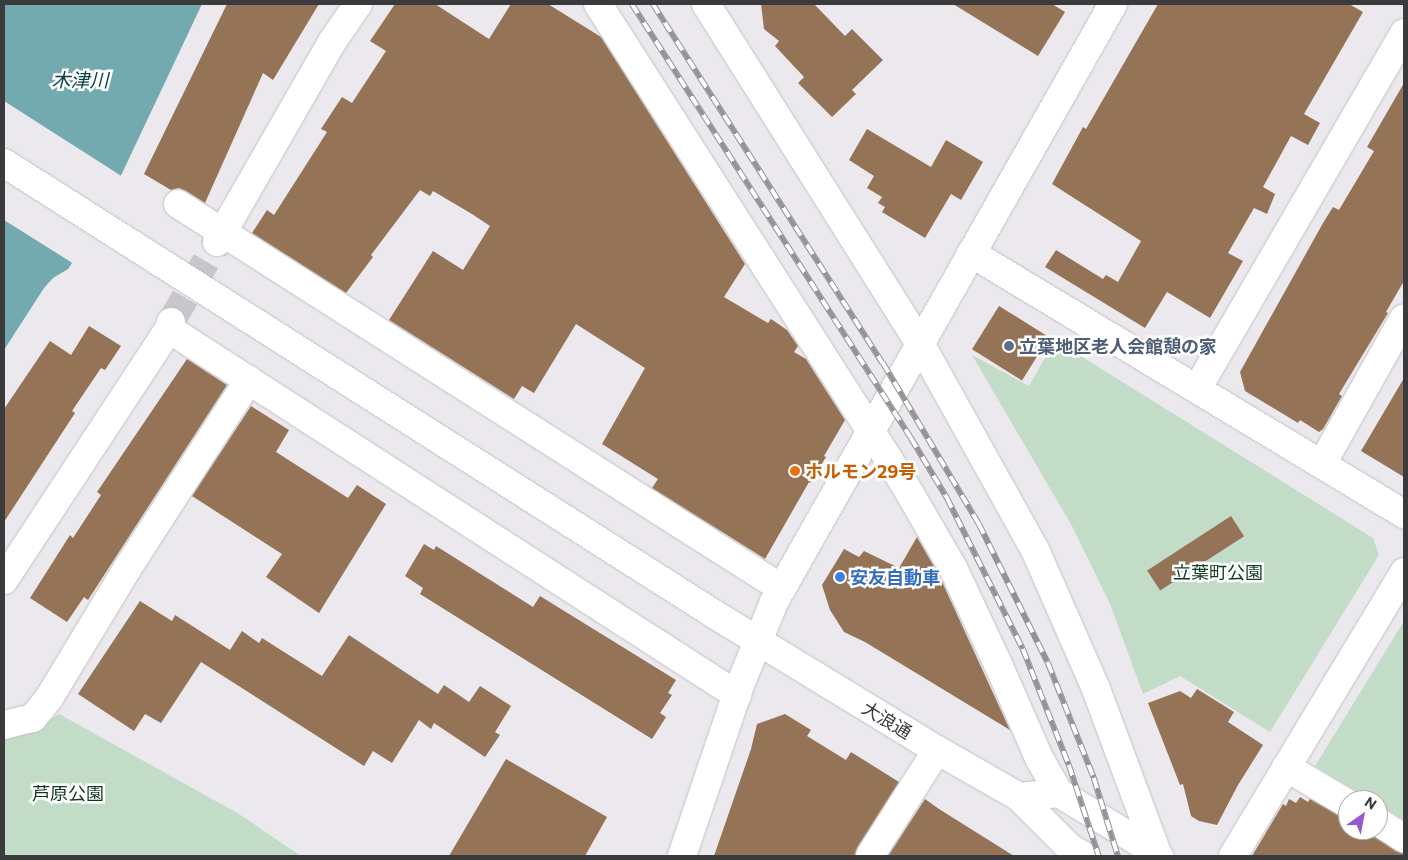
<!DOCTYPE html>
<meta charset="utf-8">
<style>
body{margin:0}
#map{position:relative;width:1408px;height:860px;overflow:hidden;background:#ebe9ed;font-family:Commissioner,"Noto Sans JP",sans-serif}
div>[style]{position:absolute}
.green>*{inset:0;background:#c3dcc8}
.water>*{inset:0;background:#72aaaf}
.pier>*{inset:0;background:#ebe9ed}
.building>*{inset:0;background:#947356;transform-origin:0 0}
.street-tunnel>*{height:28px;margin-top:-14px;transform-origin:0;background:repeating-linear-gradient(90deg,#c8c6ca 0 28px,transparent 0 42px)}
.roads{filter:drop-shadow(0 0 1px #c2c1c4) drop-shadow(0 0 1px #c2c1c4)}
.street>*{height:28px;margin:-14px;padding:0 14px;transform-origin:14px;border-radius:14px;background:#fff}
.secondary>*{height:28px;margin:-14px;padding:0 14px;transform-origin:14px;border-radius:14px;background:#fff}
.primary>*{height:28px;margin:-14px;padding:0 14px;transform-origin:14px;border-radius:14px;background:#fff}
.rail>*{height:5.5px;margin-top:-2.75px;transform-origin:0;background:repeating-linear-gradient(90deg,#fff 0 11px,#949295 0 22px);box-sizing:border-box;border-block:1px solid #949295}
.dots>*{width:14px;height:14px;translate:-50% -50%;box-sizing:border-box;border:2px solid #fff;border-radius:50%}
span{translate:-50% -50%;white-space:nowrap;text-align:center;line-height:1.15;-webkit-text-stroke:5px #fff;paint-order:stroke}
.service-label{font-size:18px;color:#4e5e75;font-weight:700}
.left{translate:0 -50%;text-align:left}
.food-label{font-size:18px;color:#c56008;font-weight:700}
.park-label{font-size:18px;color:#0e3b1e}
.shop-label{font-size:18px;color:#366cbe;font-weight:700}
.street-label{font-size:18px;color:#3b3a3c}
.water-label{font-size:19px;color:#0c4146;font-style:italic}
.frame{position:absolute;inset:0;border:5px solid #3b3a3c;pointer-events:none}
.north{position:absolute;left:1338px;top:790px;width:50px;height:50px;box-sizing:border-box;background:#fff;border:1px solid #b1b0b1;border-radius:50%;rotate:33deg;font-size:14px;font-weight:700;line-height:20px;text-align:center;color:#3b3a3c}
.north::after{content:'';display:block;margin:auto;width:18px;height:22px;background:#9759d0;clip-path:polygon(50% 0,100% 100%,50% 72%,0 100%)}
</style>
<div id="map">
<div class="green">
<i style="clip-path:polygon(1055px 340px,1373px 538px,1379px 555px,1270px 732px,1180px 676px,1143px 694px,1110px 604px,1072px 526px,972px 355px,1029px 386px)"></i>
<i style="clip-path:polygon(1404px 621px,1404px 820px,1378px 804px,1378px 800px,1371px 800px,1315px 766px)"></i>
<i style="clip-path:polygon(59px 714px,239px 814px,301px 856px,4px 856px,4px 738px,37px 728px)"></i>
</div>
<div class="water">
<i style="clip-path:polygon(4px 4px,202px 4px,99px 222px,68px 269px,53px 278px,44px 288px,4px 350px)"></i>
</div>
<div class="pier">
<i style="clip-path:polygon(4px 101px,123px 177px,101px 223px,74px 264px,4px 220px)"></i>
</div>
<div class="building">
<i style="clip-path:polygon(227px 4px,319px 4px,273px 80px,263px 73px,205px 203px,186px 191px,179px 188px,171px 190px,144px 174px)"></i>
<i style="clip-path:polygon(395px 4px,435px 4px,489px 39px,511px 4px,548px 4px,601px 37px,745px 264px,724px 297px,768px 323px,771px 319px,787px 330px,798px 346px,794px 352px,806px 359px,845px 420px,824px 456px,826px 457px,810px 483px,809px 482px,765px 559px,652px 488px,658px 479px,602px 444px,645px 368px,576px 324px,534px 393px,522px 386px,514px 399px,389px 320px,433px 251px,463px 270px,490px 226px,472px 214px,433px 191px,430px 196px,420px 190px,371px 255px,373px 257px,346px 293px,252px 233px,267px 210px,274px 215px,327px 132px,321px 129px,342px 97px,352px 103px,386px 51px,370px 41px)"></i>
<i style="clip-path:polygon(761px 4px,814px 4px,845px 36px,852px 29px,883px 60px,852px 90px,856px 94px,832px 117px,798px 83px,804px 77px,775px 46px,779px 41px,764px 29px)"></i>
<i style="clip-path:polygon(953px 4px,1052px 4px,1065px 12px,1038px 56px)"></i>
<i style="clip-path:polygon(1158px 4px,1349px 4px,1363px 12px,1304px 114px,1320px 123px,1308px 145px,1291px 136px,1263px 187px,1275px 194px,1267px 214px,1254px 208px,1228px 253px,1243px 261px,1210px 318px,1167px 292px,1145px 328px,1045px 267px,1056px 250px,1103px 279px,1106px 275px,1118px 282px,1141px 241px,1052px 184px,1083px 127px,1086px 129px)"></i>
<i style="clip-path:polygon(1404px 83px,1404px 281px,1386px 312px,1388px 313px,1339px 394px,1342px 396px,1323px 429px,1319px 432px,1300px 420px,1298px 423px,1245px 391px,1240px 372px,1323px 223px,1333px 207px,1339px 210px,1374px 151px,1367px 147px)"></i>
<i style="clip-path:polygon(867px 129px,931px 167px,946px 140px,983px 162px,961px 200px,951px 194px,925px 238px,882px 212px,885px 207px,878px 203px,882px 197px,867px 188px,874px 176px,849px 160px)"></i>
<i style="left:999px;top:306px;width:59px;height:51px;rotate:32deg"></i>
<i style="clip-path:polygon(89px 326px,121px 346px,105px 370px,101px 368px,72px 411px,75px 413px,4px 522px,4px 409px,50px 341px,71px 355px)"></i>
<i style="clip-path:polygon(187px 359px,227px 385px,88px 600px,84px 597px,67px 622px,30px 598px,70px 535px,73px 538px,101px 495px,97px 492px)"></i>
<i style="clip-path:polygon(1404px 378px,1404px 477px,1361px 451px)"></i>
<i style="clip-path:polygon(251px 406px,289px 430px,276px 452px,348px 498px,357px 485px,386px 504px,319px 613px,266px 577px,282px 554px,192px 496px)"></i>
<i style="left:1231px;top:516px;width:24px;height:100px;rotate:57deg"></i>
<i style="clip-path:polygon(917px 537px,939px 575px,1010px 730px,865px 642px,844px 632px,830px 610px,822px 585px,844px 549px,859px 557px,864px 551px,899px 568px)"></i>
<i style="clip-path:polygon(424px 544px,434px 550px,436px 546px,533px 607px,540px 596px,676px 680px,668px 693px,672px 695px,660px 713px,666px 717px,652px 739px,420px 594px,423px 588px,405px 576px)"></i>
<i style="clip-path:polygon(140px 601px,172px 621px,175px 615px,230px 650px,242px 631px,259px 643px,262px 638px,322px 676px,349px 635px,438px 694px,444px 685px,469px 702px,480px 686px,511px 706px,495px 732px,500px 735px,485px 757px,434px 723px,431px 729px,419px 720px,392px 763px,373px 751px,364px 766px,201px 662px,161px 723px,145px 714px,134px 731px,78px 694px)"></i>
<i style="clip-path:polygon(1197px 689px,1234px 712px,1228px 722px,1263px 745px,1238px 785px,1217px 825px,1199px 821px,1191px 816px,1183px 784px,1180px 785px,1148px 703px,1180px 691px,1191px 698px)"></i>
<i style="clip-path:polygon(785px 714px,811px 730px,807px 736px,846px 760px,851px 752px,899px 782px,857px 848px,855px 856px,714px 856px,751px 749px,757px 724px)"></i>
<i style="clip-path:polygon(506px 759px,607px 817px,585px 856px,449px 856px)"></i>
<i style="clip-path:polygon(1300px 797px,1308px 802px,1310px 799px,1348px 820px,1348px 830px,1365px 830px,1396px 851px,1404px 854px,1404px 856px,1252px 856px,1283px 804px,1286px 806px,1289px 799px,1296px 803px)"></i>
<i style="clip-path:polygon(925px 799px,939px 809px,1014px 856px,888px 856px)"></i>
</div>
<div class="street-tunnel">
<i style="left:171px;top:322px;width:92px;rotate:-60.1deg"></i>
</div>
<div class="roads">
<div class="street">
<i style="left:178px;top:204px;width:715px;rotate:32.49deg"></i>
<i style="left:217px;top:242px;width:231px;rotate:-60.1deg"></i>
<i style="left:332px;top:42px;width:46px;rotate:-55.6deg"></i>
<i style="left:171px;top:322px;width:7px;rotate:106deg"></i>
<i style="left:169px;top:329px;width:676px;rotate:32.8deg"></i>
<i style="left:1197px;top:389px;width:412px;rotate:-59.8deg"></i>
<i style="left:1322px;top:464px;width:167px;rotate:-60.7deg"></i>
<i style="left:4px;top:725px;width:30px;rotate:-14deg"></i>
<i style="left:33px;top:718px;width:26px;rotate:-51deg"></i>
<i style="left:49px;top:698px;width:151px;rotate:-58.8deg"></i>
<i style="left:127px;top:569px;width:225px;rotate:-57.2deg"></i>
<i style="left:1286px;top:767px;width:72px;rotate:30.8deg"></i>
<i style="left:1378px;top:822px;width:31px;rotate:32deg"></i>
<i style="left:870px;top:856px;width:125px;rotate:-57.7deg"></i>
</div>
<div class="secondary">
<i style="left:598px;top:4px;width:565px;rotate:57.44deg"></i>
<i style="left:902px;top:480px;width:102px;rotate:59.9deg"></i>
<i style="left:953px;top:568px;width:106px;rotate:64.9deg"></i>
<i style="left:998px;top:664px;width:103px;rotate:66.4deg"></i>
<i style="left:1039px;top:758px;width:40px;rotate:60.3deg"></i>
<i style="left:706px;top:4px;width:403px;rotate:57.8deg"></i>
<i style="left:921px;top:345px;width:237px;rotate:60.9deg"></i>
<i style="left:1036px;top:552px;width:150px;rotate:66.3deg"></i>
<i style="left:1096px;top:689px;width:175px;rotate:69.6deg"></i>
<i style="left:971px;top:253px;width:506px;rotate:31.08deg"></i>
<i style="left:4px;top:580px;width:300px;rotate:-56.7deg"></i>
<i style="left:682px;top:856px;width:181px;rotate:-71.3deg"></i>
<i style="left:740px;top:685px;width:90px;rotate:-67.7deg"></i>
<i style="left:774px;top:602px;width:687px;rotate:-60.45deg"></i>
<i style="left:1233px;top:856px;width:332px;rotate:-58.9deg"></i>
</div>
<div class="primary">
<i style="left:4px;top:163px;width:841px;rotate:32.42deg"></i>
<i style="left:714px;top:614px;width:261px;rotate:31.4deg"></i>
<i style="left:937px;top:750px;width:95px;rotate:29.8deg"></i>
<i style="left:1019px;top:797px;width:72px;rotate:45deg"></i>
<i style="left:1070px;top:848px;width:16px;rotate:30deg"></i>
<i style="left:1019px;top:797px;width:40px;rotate:-5.7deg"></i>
<i style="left:1059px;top:793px;width:115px;rotate:31.5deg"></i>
<i style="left:1157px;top:853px;width:4px;rotate:56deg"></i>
</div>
</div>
<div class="rail">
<i style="left:632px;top:4px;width:516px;rotate:57.26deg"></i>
<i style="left:911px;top:438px;width:70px;rotate:59deg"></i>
<i style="left:947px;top:498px;width:169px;rotate:63.3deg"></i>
<i style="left:1023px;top:649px;width:125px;rotate:68.4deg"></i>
<i style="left:1069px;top:765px;width:96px;rotate:71.8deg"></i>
<i style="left:653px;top:4px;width:426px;rotate:57.4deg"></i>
<i style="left:883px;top:363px;width:187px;rotate:59.2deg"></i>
<i style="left:979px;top:524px;width:155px;rotate:63.6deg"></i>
<i style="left:1048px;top:663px;width:124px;rotate:68.2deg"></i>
<i style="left:1094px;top:778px;width:82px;rotate:72.9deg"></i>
</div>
<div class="dots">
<i style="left:1009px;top:346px;background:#5c6f8a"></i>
<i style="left:795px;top:471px;background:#e8710a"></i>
<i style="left:840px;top:577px;background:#3f7fe0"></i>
</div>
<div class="service-label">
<span class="left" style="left:1019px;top:346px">立葉地区老人会館憩の家</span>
</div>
<div class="food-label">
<span class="left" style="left:805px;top:471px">ホルモン29号</span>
</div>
<div class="park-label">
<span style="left:1218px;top:572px">立葉町公園</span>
<span style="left:68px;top:793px">芦原公園</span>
</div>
<div class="shop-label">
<span class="left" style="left:850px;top:577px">安友自動車</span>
</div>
<div class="street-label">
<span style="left:887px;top:720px;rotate:31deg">大浪通</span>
</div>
<div class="water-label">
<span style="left:80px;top:80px">木津川</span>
</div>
<div class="frame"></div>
<div class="north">N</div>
</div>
